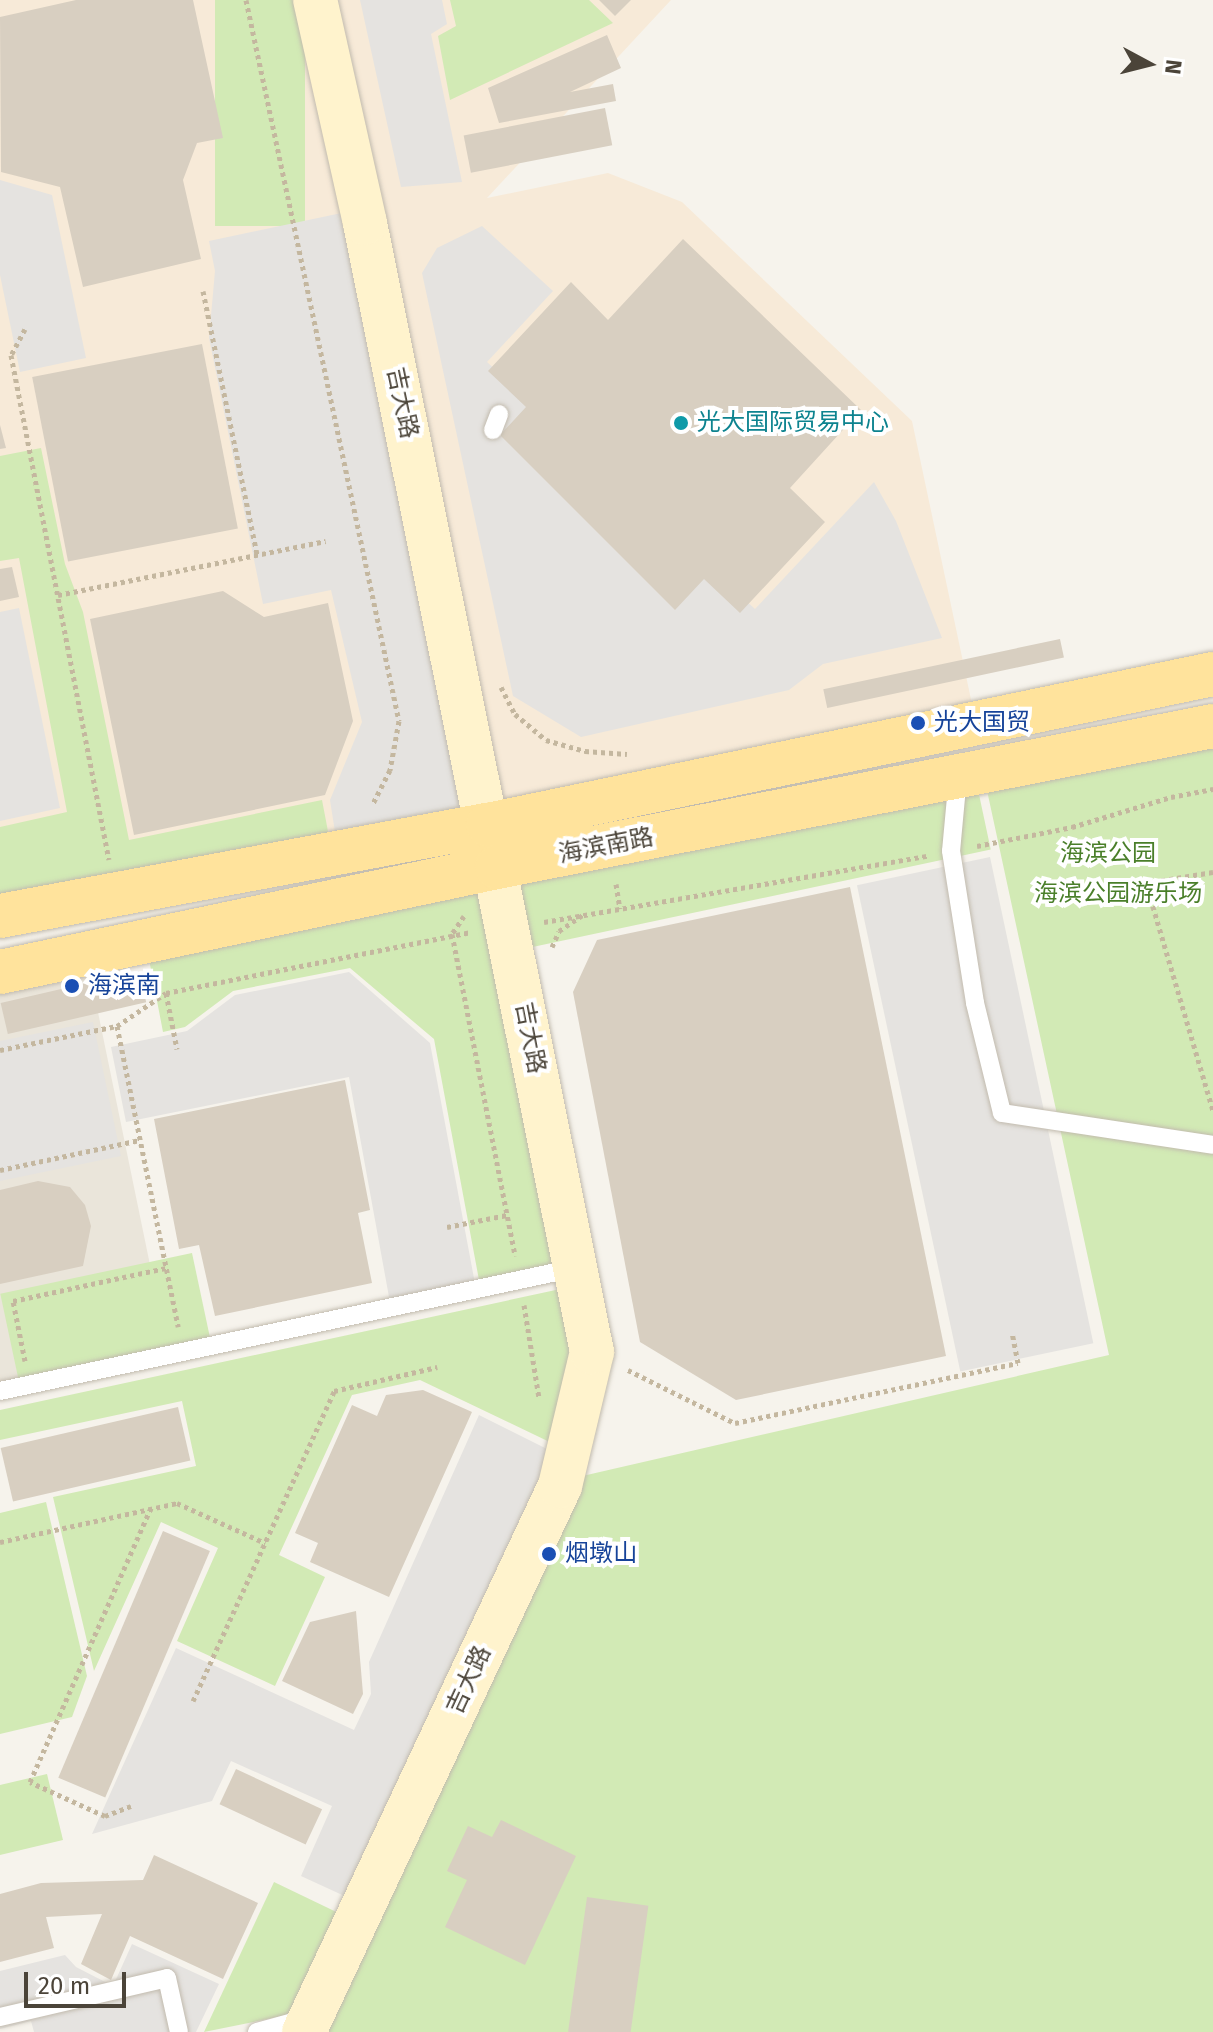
<!DOCTYPE html>
<meta charset="utf-8">
<style>
body{margin:0}
#map{position:relative;width:1213px;height:2032px;overflow:hidden;background:#f6f3ec;font-family:"Fira Sans","Noto Sans SC",sans-serif}
div>[style]{position:absolute}
.residential>*{inset:0;background:#eae5da}
.commercial>*{inset:0;background:#f7ead8}
.green>*{inset:0;background:#d2eab5;transform-origin:0 0}
.parking>*{inset:0;background:#e5e3e0;transform-origin:0 0}
.building>*{inset:0;background:#d8cfc1;transform-origin:0 0}
.path>*{height:5px;margin-top:-2.5px;transform-origin:0;background:repeating-linear-gradient(90deg,#c4b79f 0 4px,transparent 0 8px)}
.roads{filter:drop-shadow(0 0 2px #c2bbae) drop-shadow(0 0 2px #c2bbae)}
.service>*{height:18px;margin:-9px;padding:0 9px;transform-origin:9px;border-radius:9px;background:#fff}
.secondary>*{height:44px;margin:-22px;padding:0 22px;transform-origin:22px;border-radius:22px;background:#fff3cd}
.primary>*{height:44px;margin:-22px;padding:0 22px;transform-origin:22px;border-radius:22px;background:#ffe39c}
.dots>*{width:22px;height:22px;translate:-50% -50%;box-sizing:border-box;border:4px solid #fff;border-radius:50%}
span{translate:-50% -50%;white-space:nowrap;text-align:center;line-height:1.15;-webkit-text-stroke:8px #fff;paint-order:stroke}
.street-label{font-size:24px;color:#4b4439}
.culture-label{font-size:24px;color:#0d838f}
.left{translate:0 -50%;text-align:left}
.transit-label{font-size:24px;color:#164399}
.park-label{font-size:24px;color:#4a7f2a}
.north{position:absolute;left:1109px;top:24px;width:80px;height:80px;-webkit-text-stroke:6px #fff;paint-order:stroke;rotate:97deg;font-size:22px;font-weight:700;line-height:32px;text-align:center;color:#4b4439}
.north::after{content:'';display:block;margin:auto;width:28px;height:36px;background:#4b4439;clip-path:polygon(50% 0,100% 100%,50% 72%,0 100%)}
.scale{position:absolute;left:24px;top:1972px;width:102px;height:36px;box-sizing:border-box;border:4px solid #4b4439;border-top:0;padding-left:10px;font-size:24px;line-height:28px;white-space:nowrap;color:#4b4439;-webkit-text-stroke:6px #fff;paint-order:stroke}
</style>
<div id="map">
<div class="residential">
<i style="clip-path:polygon(86px 954px,170px 1362px,0 1400px,0 972px)"></i>
</div>
<div class="commercial">
<i style="clip-path:polygon(0 0,671px 0,487px 198px,608px 173px,682px 202px,912px 421px,976px 723px,0 916px)"></i>
</div>
<div class="green">
<i style="left:215px;top:0;width:90px;height:226px"></i>
<i style="clip-path:polygon(450px 0,589px 0,613px 23px,450px 100px,438px 36px,456px 26px)"></i>
<i style="clip-path:polygon(41px 448px,65px 564px,83px 612px,129px 840px,322px 800px,331px 847px,0 909px,0 827px,67px 812px,19px 558px,0 561px,0 456px)"></i>
<i style="clip-path:polygon(1213px 727px,1213px 2032px,315px 2032px,565px 1480px,1109px 1355px,983px 772px)"></i>
<i style="left:977px;top:785px;width:66px;height:478px;rotate:78deg"></i>
<i style="clip-path:polygon(490px 879px,567px 1262px,479px 1280px,434px 1039px,350px 968px,233px 991px,185px 1027px,163px 1032px,147px 949px)"></i>
<i style="left:192px;top:1253px;width:93px;height:196px;rotate:78deg"></i>
<i style="clip-path:polygon(565px 1288px,579px 1355px,560px 1447px,420px 1380px,352px 1395px,279px 1555px,325px 1577px,275px 1686px,177px 1641px,218px 1548px,161px 1522px,94px 1671px,53px 1497px,196px 1466px,182px 1401px,0 1440px,0 1410px)"></i>
<i style="clip-path:polygon(46px 1502px,87px 1676px,72px 1717px,0 1734px,0 1513px)"></i>
<i style="clip-path:polygon(47px 1774px,63px 1840px,0 1855px,0 1785px)"></i>
<i style="clip-path:polygon(274px 1882px,353px 1920px,312px 2010px,204px 2032px)"></i>
</div>
<div class="parking">
<i style="clip-path:polygon(360px 0,442px 0,447px 24px,431px 34px,462px 182px,401px 187px)"></i>
<i style="clip-path:polygon(0 180px,52px 195px,86px 358px,20px 372px,0 275px)"></i>
<i style="clip-path:polygon(351px 211px,478px 818px,337px 845px,330px 800px,362px 722px,331px 590px,263px 604px,209px 338px,215px 271px,209px 241px)"></i>
<i style="clip-path:polygon(482px 226px,553px 291px,487px 362px,755px 609px,874px 482px,896px 521px,942px 638px,823px 664px,789px 690px,581px 737px,513px 696px,422px 273px,437px 248px)"></i>
<i style="clip-path:polygon(19px 608px,60px 808px,0 821px,0 612px)"></i>
<i style="left:990px;top:857px;width:497px;height:136px;rotate:78deg"></i>
<i style="clip-path:polygon(349px 972px,430px 1043px,476px 1289px,391px 1308px,349px 1077px,126px 1122px,111px 1047px,187px 1031px,235px 995px)"></i>
<i style="clip-path:polygon(93px 1022px,121px 1156px,0 1181px,0 1041px)"></i>
<i style="clip-path:polygon(479px 1415px,557px 1454px,364px 1905px,301px 1876px,332px 1806px,231px 1761px,212px 1801px,92px 1834px,176px 1648px,354px 1730px,371px 1694px,369px 1662px)"></i>
<i style="clip-path:polygon(132px 1944px,219px 1984px,196px 2032px,34px 2032px,31px 2021px,0 2029px,0 1971px,65px 1955px,76px 1967px,113px 1986px)"></i>
</div>
<div class="building">
<i style="clip-path:polygon(76px 0,193px 0,223px 138px,197px 143px,183px 180px,201px 259px,83px 287px,60px 187px,1px 172px,0 17px)"></i>
<i style="clip-path:polygon(599px 0,631px 0,615px 16px)"></i>
<i style="clip-path:polygon(607px 35px,621px 68px,570px 92px,613px 84px,616px 101px,499px 123px,488px 88px)"></i>
<i style="left:605px;top:108px;width:38px;height:144px;rotate:79deg"></i>
<i style="clip-path:polygon(683px 239px,861px 410px,790px 488px,825px 522px,740px 613px,704px 579px,675px 610px,500px 435px,526px 407px,488px 371px,571px 282px,608px 320px)"></i>
<i style="left:202px;top:344px;width:188px;height:173px;rotate:79deg"></i>
<i style="clip-path:polygon(0 425px,6px 448px,0 449px)"></i>
<i style="clip-path:polygon(12px 567px,19px 597px,0 601px,0 569px)"></i>
<i style="clip-path:polygon(223px 591px,264px 617px,328px 603px,353px 721px,325px 795px,134px 835px,90px 619px)"></i>
<i style="left:1060px;top:639px;width:19px;height:242px;rotate:78deg"></i>
<i style="clip-path:polygon(850px 887px,946px 1356px,736px 1400px,640px 1342px,573px 992px,597px 940px)"></i>
<i style="left:139px;top:971px;width:32px;height:142px;rotate:77deg"></i>
<i style="clip-path:polygon(345px 1080px,370px 1210px,358px 1213px,372px 1283px,215px 1316px,199px 1245px,179px 1249px,154px 1119px)"></i>
<i style="clip-path:polygon(38px 1181px,70px 1187px,85px 1205px,91px 1226px,83px 1266px,0 1284px,0 1190px)"></i>
<i style="clip-path:polygon(423px 1390px,472px 1412px,389px 1597px,310px 1562px,318px 1543px,295px 1533px,352px 1405px,377px 1416px,386px 1395px)"></i>
<i style="left:178px;top:1407px;width:55px;height:182px;rotate:77deg"></i>
<i style="left:163px;top:1531px;width:51px;height:268px;rotate:23deg"></i>
<i style="clip-path:polygon(356px 1611px,363px 1694px,353px 1714px,282px 1681px,310px 1622px)"></i>
<i style="left:236px;top:1769px;width:95px;height:39px;rotate:25deg"></i>
<i style="clip-path:polygon(501px 1820px,576px 1856px,525px 1965px,445px 1927px,467px 1880px,447px 1871px,468px 1826px,492px 1837px)"></i>
<i style="clip-path:polygon(154px 1855px,258px 1903px,223px 1979px,130px 1936px,111px 1980px,81px 1964px,102px 1914px,46px 1917px,54px 1948px,0 1962px,0 1894px,41px 1883px,143px 1880px)"></i>
<i style="left:587px;top:1897px;width:62px;height:136px;rotate:8deg"></i>
</div>
<div class="path">
<i style="left:246px;top:0;width:737px;rotate:78.02deg"></i>
<i style="left:399px;top:721px;width:50px;rotate:100.4deg"></i>
<i style="left:390px;top:770px;width:39px;rotate:117deg"></i>
<i style="left:203px;top:291px;width:269px;rotate:78.4deg"></i>
<i style="left:25px;top:329px;width:30px;rotate:118deg"></i>
<i style="left:11px;top:355px;width:514px;rotate:79.02deg"></i>
<i style="left:58px;top:595px;width:273px;rotate:-11.4deg"></i>
<i style="left:501px;top:687px;width:30px;rotate:63deg"></i>
<i style="left:515px;top:714px;width:40px;rotate:40deg"></i>
<i style="left:546px;top:740px;width:41px;rotate:15.8deg"></i>
<i style="left:585px;top:751px;width:42px;rotate:4.1deg"></i>
<i style="left:977px;top:846px;width:97px;rotate:-11.3deg"></i>
<i style="left:1072px;top:827px;width:103px;rotate:-16.9deg"></i>
<i style="left:1171px;top:797px;width:43px;rotate:-10.8deg"></i>
<i style="left:1213px;top:872px;width:68px;rotate:170.7deg"></i>
<i style="left:1146px;top:883px;width:237px;rotate:73.6deg"></i>
<i style="left:616px;top:884px;width:25px;rotate:81deg"></i>
<i style="left:464px;top:916px;width:22px;rotate:124deg"></i>
<i style="left:452px;top:934px;width:328px;rotate:78.9deg"></i>
<i style="left:544px;top:922px;width:390px;rotate:-9.8deg"></i>
<i style="left:552px;top:947px;width:17px;rotate:-66deg"></i>
<i style="left:559px;top:931px;width:29px;rotate:-34deg"></i>
<i style="left:166px;top:993px;width:57px;rotate:78.9deg"></i>
<i style="left:117px;top:1026px;width:59px;rotate:-34deg"></i>
<i style="left:166px;top:993px;width:310px;rotate:-11.3deg"></i>
<i style="left:0;top:1050px;width:119px;rotate:-11.6deg"></i>
<i style="left:117px;top:1026px;width:307px;rotate:78.5deg"></i>
<i style="left:0;top:1170px;width:143px;rotate:-12.1deg"></i>
<i style="left:447px;top:1227px;width:61px;rotate:-11.3deg"></i>
<i style="left:524px;top:1305px;width:94px;rotate:80.8deg"></i>
<i style="left:25px;top:1361px;width:61px;rotate:-101.3deg"></i>
<i style="left:13px;top:1301px;width:157px;rotate:-12.2deg"></i>
<i style="left:628px;top:1370px;width:119px;rotate:26.4deg"></i>
<i style="left:735px;top:1423px;width:289px;rotate:-12deg"></i>
<i style="left:1018px;top:1363px;width:31px;rotate:-101deg"></i>
<i style="left:0;top:1542px;width:181px;rotate:-12.4deg"></i>
<i style="left:177px;top:1503px;width:97px;rotate:24.4deg"></i>
<i style="left:193px;top:1701px;width:341px;rotate:-65.5deg"></i>
<i style="left:334px;top:1391px;width:106px;rotate:-13.1deg"></i>
<i style="left:131px;top:1806px;width:28px;rotate:159deg"></i>
<i style="left:105px;top:1816px;width:82px;rotate:-155.6deg"></i>
<i style="left:30px;top:1782px;width:300px;rotate:-66.2deg"></i>
</div>
<div class="roads">
<div class="service">
<i style="left:493px;top:430px;width:17px;rotate:-69deg"></i>
<i style="left:958px;top:776px;width:75px;rotate:95.3deg"></i>
<i style="left:951px;top:851px;width:154px;rotate:81deg"></i>
<i style="left:975px;top:1003px;width:113px;rotate:76.2deg"></i>
<i style="left:1002px;top:1113px;width:213px;rotate:8.6deg"></i>
<i style="left:0;top:1391px;width:588px;rotate:-12.07deg"></i>
<i style="left:0;top:2017px;width:171px;rotate:-13.1deg"></i>
<i style="left:167px;top:1978px;width:55px;rotate:77.5deg"></i>
<i style="left:257px;top:2032px;width:49px;rotate:-15.5deg"></i>
</div>
<div class="secondary">
<i style="left:304px;top:2032px;width:603px;rotate:-64.88deg"></i>
<i style="left:560px;top:1486px;width:138px;rotate:-76.6deg"></i>
<i style="left:592px;top:1352px;width:1152px;rotate:-101.37deg"></i>
<i style="left:365px;top:223px;width:229px;rotate:-102.6deg"></i>
</div>
<div class="primary">
<i style="left:0;top:916px;width:496px;rotate:-10.6deg"></i>
<i style="left:488px;top:825px;width:741px;rotate:-11.77deg"></i>
<i style="left:0;top:972px;width:508px;rotate:-11.93deg"></i>
<i style="left:497px;top:867px;width:730px;rotate:-11.14deg"></i>
</div>
</div>
<div class="dots">
<i style="left:681px;top:423px;background:#0f9aa8"></i>
<i style="left:918px;top:723px;background:#1a4fb4"></i>
<i style="left:72px;top:986px;background:#1a4fb4"></i>
<i style="left:549px;top:1554px;background:#1a4fb4"></i>
</div>
<div class="street-label">
<span style="left:402px;top:403px;rotate:78deg">吉大路</span>
<span style="left:606px;top:846px;rotate:-11deg">海滨南路</span>
<span style="left:530px;top:1038px;rotate:79deg">吉大路</span>
<span style="left:469px;top:1680px;rotate:-65deg">吉大路</span>
</div>
<div class="culture-label">
<span class="left" style="left:697px;top:423px">光大国际贸易中心</span>
</div>
<div class="transit-label">
<span class="left" style="left:934px;top:723px">光大国贸</span>
<span class="left" style="left:88px;top:986px">海滨南</span>
<span class="left" style="left:565px;top:1554px">烟墩山</span>
</div>
<div class="park-label">
<span style="left:1108px;top:854px">海滨公园</span>
<span style="left:1118px;top:894px">海滨公园游乐场</span>
</div>
<div class="north">N</div>
<div class="scale">20 m</div>
</div>
